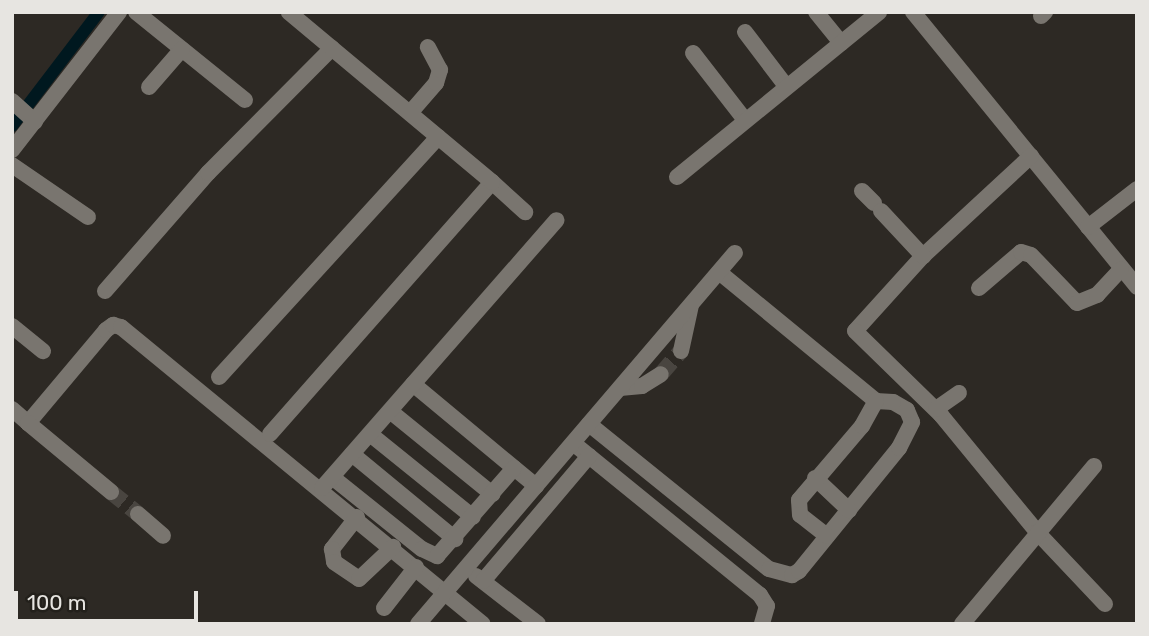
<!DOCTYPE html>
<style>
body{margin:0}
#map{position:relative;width:1149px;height:636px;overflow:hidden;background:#2d2924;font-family:Rubik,sans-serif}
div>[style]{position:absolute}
.canal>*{height:12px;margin:-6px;padding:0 6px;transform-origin:6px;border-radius:6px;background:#00181f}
.minor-tunnel>*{height:16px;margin-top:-8px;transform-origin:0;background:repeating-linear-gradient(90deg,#494540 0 16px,transparent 0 24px)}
.minor>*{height:16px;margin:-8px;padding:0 8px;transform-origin:8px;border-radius:8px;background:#79756f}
span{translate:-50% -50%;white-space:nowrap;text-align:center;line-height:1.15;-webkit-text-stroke:5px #23201b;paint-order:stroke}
.frame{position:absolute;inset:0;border:14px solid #e7e5e1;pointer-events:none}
.scale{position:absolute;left:14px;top:591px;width:184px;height:32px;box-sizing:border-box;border:4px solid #e7e5e1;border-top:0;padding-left:9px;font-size:21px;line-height:24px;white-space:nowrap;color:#e7e5e1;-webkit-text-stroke:5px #23201b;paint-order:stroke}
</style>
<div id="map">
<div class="canal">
<i style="left:12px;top:126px;width:143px;rotate:-52.7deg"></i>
</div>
<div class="minor-tunnel">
<i style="left:661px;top:374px;width:30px;rotate:-49deg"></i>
<i style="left:111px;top:492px;width:35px;rotate:39deg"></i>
</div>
<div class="minor">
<i style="left:136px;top:12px;width:140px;rotate:38.9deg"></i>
<i style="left:816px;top:12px;width:40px;rotate:51deg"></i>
<i style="left:913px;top:12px;width:355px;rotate:50.8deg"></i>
<i style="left:1041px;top:16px;width:6px;rotate:-45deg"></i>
<i style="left:745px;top:32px;width:68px;rotate:52.8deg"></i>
<i style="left:693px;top:53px;width:85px;rotate:52.2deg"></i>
<i style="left:149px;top:87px;width:50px;rotate:-49deg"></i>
<i style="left:12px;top:101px;width:31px;rotate:42deg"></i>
<i style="left:410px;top:113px;width:40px;rotate:-49deg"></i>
<i style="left:436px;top:83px;width:14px;rotate:-73deg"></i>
<i style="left:440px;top:70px;width:26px;rotate:-118deg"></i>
<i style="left:12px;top:150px;width:175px;rotate:-52.2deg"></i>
<i style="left:1031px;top:156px;width:147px;rotate:137.2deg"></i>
<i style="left:923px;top:256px;width:101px;rotate:132.2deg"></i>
<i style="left:855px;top:331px;width:120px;rotate:44.3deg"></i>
<i style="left:941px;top:415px;width:151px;rotate:50.6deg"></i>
<i style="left:1037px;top:532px;width:99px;rotate:46.6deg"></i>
<i style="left:12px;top:165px;width:92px;rotate:34.4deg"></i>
<i style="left:677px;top:177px;width:261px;rotate:-39.2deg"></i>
<i style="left:492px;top:182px;width:45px;rotate:42.3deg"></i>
<i style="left:862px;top:191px;width:17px;rotate:45deg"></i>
<i style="left:881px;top:211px;width:62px;rotate:47deg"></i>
<i style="left:1088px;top:227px;width:62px;rotate:-37.8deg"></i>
<i style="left:979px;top:288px;width:55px;rotate:-40.6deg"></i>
<i style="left:1021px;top:252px;width:10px;rotate:17deg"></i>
<i style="left:1031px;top:255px;width:66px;rotate:46.2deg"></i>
<i style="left:1077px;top:303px;width:22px;rotate:-22deg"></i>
<i style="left:1097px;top:295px;width:35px;rotate:-47deg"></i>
<i style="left:105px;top:291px;width:157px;rotate:-48.9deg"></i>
<i style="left:208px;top:173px;width:176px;rotate:-45.2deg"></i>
<i style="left:12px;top:326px;width:40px;rotate:39deg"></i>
<i style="left:681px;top:351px;width:47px;rotate:-77.7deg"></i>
<i style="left:219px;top:377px;width:325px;rotate:-47.6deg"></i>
<i style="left:413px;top:384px;width:160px;rotate:39.7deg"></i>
<i style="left:620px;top:388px;width:22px;rotate:-5deg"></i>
<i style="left:642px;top:386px;width:22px;rotate:-32deg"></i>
<i style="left:12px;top:409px;width:21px;rotate:41deg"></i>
<i style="left:28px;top:423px;width:121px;rotate:-50deg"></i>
<i style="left:106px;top:330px;width:9px;rotate:-36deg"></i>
<i style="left:113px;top:325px;width:8px;rotate:14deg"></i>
<i style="left:121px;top:327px;width:468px;rotate:39.4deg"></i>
<i style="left:936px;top:409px;width:28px;rotate:-35deg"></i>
<i style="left:390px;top:411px;width:132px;rotate:39.1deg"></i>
<i style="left:28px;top:423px;width:108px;rotate:39.7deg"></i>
<i style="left:589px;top:424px;width:231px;rotate:38.9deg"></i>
<i style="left:769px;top:569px;width:24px;rotate:15deg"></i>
<i style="left:792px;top:575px;width:8px;rotate:-30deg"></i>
<i style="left:799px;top:571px;width:159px;rotate:-50.9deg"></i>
<i style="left:899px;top:448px;width:29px;rotate:-63deg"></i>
<i style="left:912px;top:422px;width:13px;rotate:-113deg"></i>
<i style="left:907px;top:410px;width:16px;rotate:-150deg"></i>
<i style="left:893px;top:402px;width:17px;rotate:-177deg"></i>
<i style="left:876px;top:401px;width:203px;rotate:-140.6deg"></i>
<i style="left:270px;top:434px;width:336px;rotate:-48.6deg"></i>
<i style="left:492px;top:182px;width:265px;rotate:-140.1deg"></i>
<i style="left:370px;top:434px;width:132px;rotate:38.9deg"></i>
<i style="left:573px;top:443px;width:241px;rotate:39.1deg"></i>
<i style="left:760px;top:595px;width:13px;rotate:58deg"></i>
<i style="left:767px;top:606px;width:19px;rotate:106deg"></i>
<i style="left:352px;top:454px;width:134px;rotate:39.5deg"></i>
<i style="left:332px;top:477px;width:115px;rotate:38.7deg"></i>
<i style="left:422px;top:549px;width:17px;rotate:25deg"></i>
<i style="left:437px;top:556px;width:117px;rotate:-48.8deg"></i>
<i style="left:815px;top:478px;width:47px;rotate:43.3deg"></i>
<i style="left:322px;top:488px;width:356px;rotate:-48.8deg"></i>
<i style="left:138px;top:514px;width:33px;rotate:41deg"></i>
<i style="left:357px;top:517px;width:41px;rotate:128deg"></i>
<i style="left:332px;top:549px;width:13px;rotate:81deg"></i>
<i style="left:334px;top:562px;width:30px;rotate:34deg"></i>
<i style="left:359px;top:579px;width:47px;rotate:-43.3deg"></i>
<i style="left:827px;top:536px;width:34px;rotate:-142deg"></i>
<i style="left:800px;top:515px;width:15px;rotate:-94deg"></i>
<i style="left:799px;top:500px;width:97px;rotate:-49.6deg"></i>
<i style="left:862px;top:426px;width:29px;rotate:-61deg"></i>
<i style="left:476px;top:576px;width:78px;rotate:37.7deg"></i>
<i style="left:483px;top:581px;width:164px;rotate:-49.7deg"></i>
<i style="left:384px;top:608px;width:52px;rotate:-52deg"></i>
<i style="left:418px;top:624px;width:488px;rotate:-49.5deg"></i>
<i style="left:962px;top:624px;width:206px;rotate:-50.1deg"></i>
</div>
<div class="frame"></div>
<div class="scale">100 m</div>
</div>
